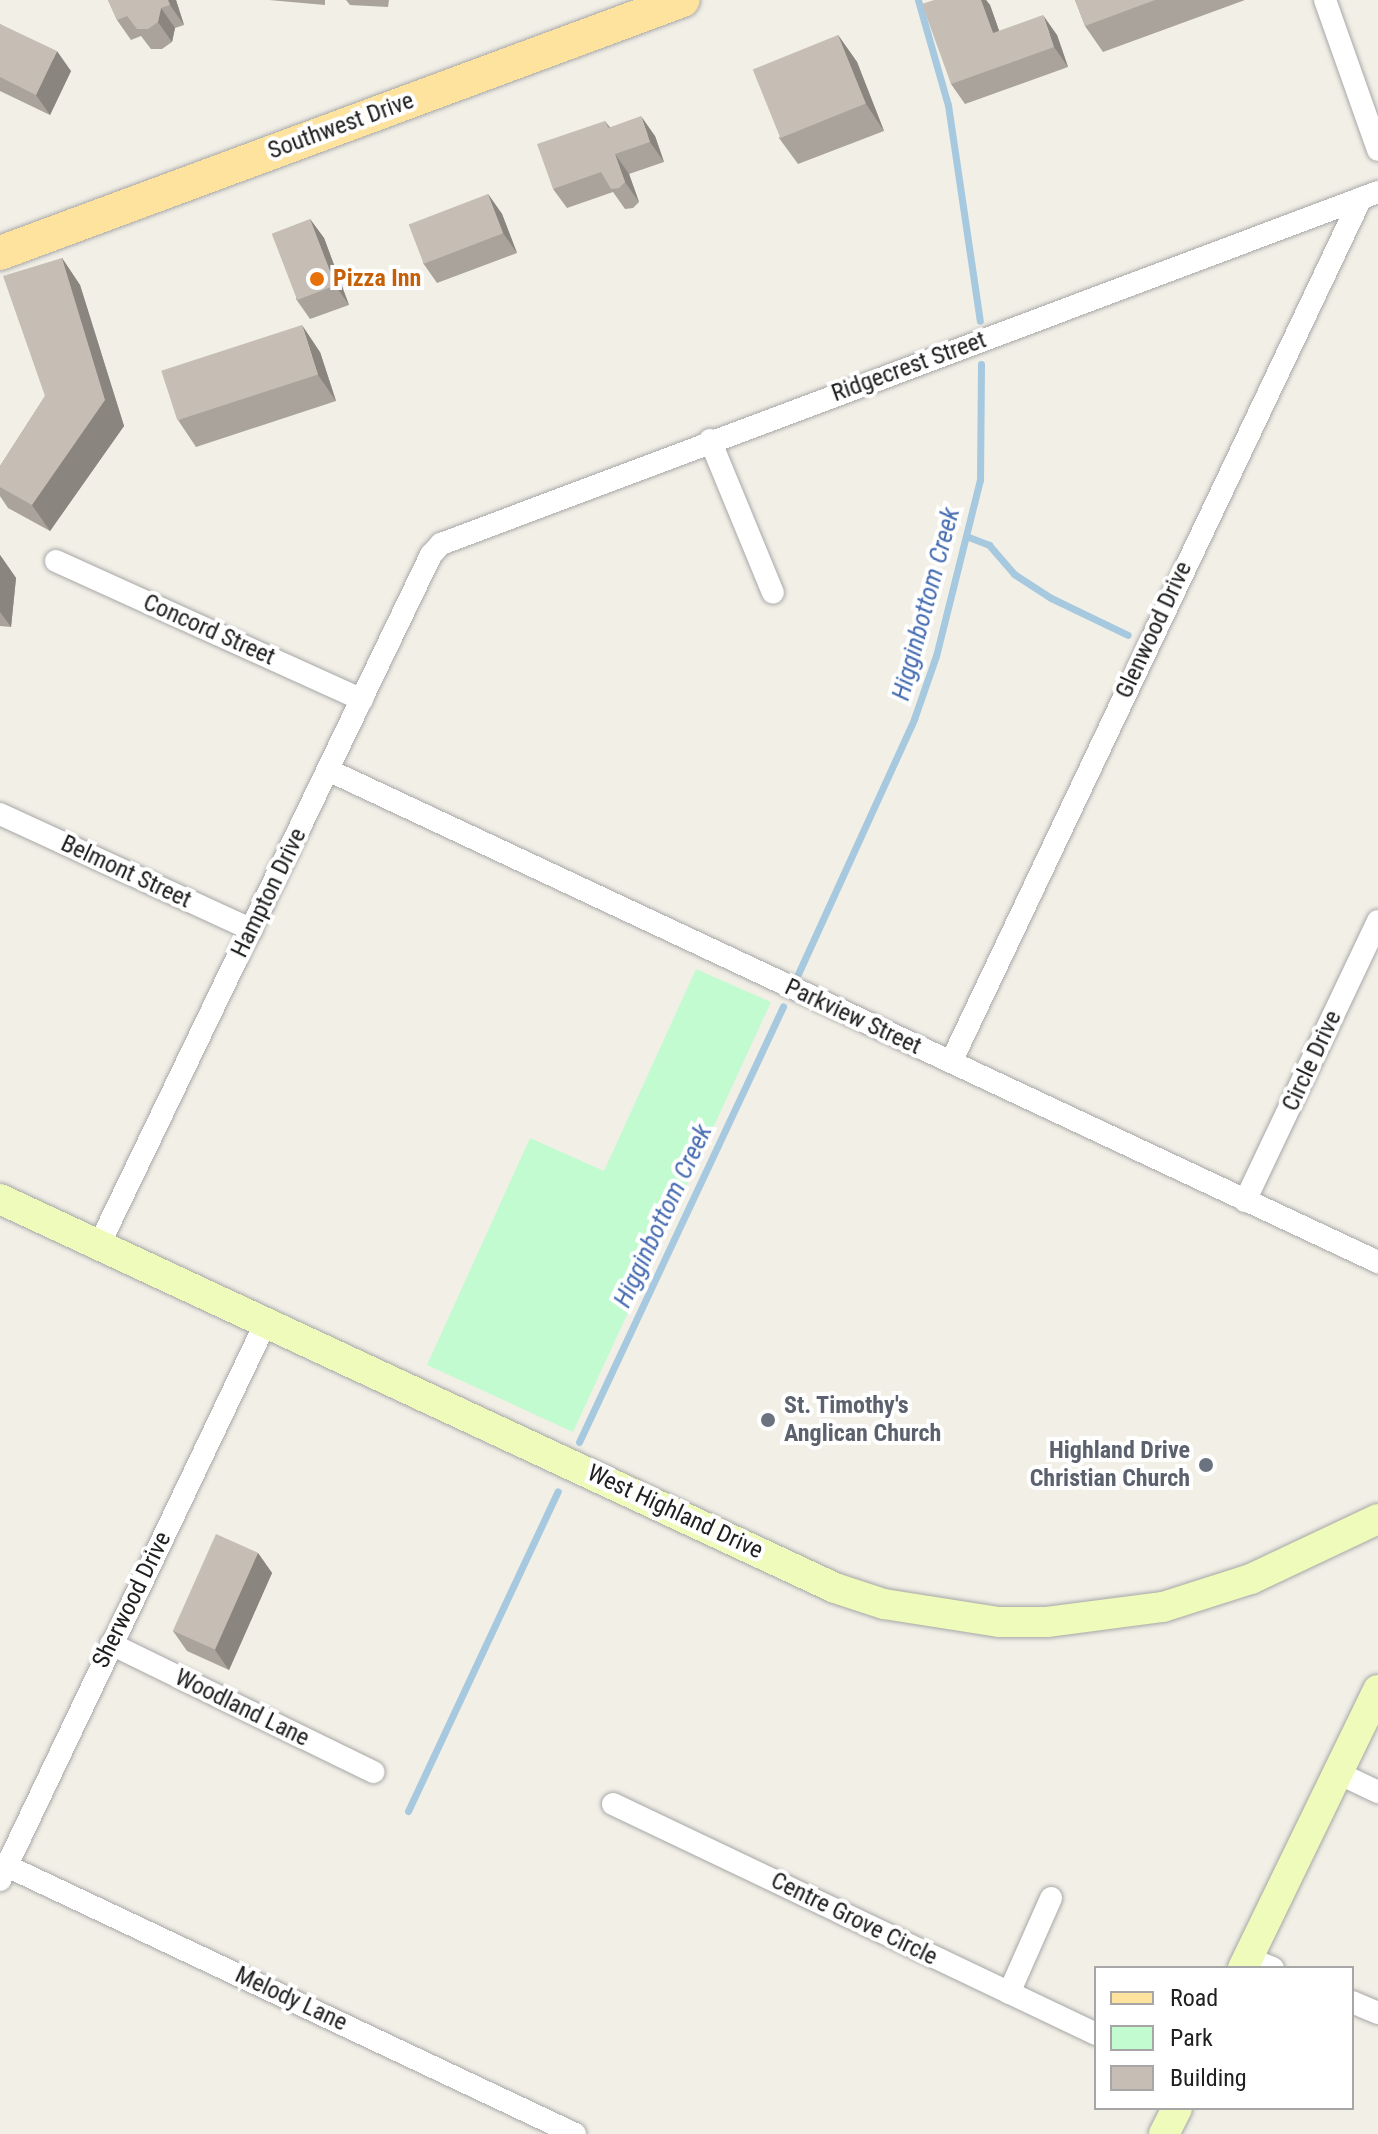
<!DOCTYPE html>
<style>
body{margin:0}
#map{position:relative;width:1378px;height:2134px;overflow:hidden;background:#f1efe6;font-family:"Roboto Condensed",sans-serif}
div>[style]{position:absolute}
.park>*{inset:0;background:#c3fbd0}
.stream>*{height:7px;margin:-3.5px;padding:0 3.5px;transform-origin:3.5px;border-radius:3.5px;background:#a6c9df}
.roads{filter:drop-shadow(0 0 2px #a7a7a7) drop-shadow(0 0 2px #a7a7a7)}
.street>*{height:22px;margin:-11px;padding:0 11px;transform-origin:11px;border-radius:11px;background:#fff}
.secondary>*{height:30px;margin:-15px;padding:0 15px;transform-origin:15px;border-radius:15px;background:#eefbba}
.primary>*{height:34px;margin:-17px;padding:0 17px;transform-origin:17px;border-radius:17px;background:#fee39e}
.wall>*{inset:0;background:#aaa39c}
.shaded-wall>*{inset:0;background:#8b857f}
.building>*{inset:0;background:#c6beb5;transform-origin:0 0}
.dots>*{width:22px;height:22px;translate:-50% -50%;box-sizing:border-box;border:4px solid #fff;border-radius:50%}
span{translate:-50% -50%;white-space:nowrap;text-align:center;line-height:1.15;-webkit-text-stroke:8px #fff;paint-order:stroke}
.street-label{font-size:24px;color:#202020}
.food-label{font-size:24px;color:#c56008;font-weight:700}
.left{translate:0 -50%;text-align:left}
.worship-label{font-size:24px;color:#5b616d;font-weight:700}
.right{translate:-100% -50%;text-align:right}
.water-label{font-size:26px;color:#496eb2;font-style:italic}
.legend{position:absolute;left:1094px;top:1966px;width:260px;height:144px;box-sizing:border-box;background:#fff;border:2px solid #a6a6a6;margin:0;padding:10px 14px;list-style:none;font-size:24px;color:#202020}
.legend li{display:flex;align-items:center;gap:16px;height:40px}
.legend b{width:40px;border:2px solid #a6a6a6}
</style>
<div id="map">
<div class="park">
<i style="clip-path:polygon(696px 969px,771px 1002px,573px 1432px,427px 1365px,530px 1138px,604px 1171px)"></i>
</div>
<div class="stream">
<i style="left:918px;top:0;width:109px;rotate:74.1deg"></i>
<i style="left:948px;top:105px;width:218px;rotate:81.6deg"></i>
<i style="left:966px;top:536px;width:25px;rotate:21deg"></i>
<i style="left:989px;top:545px;width:38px;rotate:49deg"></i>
<i style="left:1014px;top:574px;width:44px;rotate:33deg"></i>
<i style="left:1051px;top:598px;width:85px;rotate:25.7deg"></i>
<i style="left:798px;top:974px;width:280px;rotate:-65.5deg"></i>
<i style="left:914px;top:719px;width:67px;rotate:-70.8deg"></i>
<i style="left:936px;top:656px;width:181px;rotate:-76deg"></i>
<i style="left:980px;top:480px;width:116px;rotate:-89.5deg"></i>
<i style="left:579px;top:1442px;width:481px;rotate:-64.9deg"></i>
<i style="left:408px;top:1811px;width:353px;rotate:-64.9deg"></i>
</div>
<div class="roads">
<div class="street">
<i style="left:1325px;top:0;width:159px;rotate:70.5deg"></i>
<i style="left:710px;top:440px;width:165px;rotate:67.6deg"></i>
<i style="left:56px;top:561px;width:336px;rotate:24.4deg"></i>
<i style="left:328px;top:770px;width:1160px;rotate:25.11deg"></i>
<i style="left:0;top:814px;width:277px;rotate:24.7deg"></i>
<i style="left:951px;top:1062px;width:956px;rotate:-64.61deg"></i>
<i style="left:1245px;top:1201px;width:310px;rotate:-64.6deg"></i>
<i style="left:99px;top:1245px;width:766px;rotate:-64.31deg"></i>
<i style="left:431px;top:555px;width:15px;rotate:-48deg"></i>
<i style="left:441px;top:544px;width:1001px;rotate:-20.59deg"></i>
<i style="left:111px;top:1644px;width:292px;rotate:26deg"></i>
<i style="left:1336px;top:1772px;width:47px;rotate:25.5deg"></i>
<i style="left:613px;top:1804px;width:535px;rotate:25.46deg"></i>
<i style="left:7px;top:1866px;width:628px;rotate:25.26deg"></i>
<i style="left:0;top:1880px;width:618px;rotate:-64.51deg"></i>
<i style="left:1248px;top:1958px;width:27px;rotate:22deg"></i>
<i style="left:1009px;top:1993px;width:104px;rotate:-66.1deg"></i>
<i style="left:1352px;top:2002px;width:28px;rotate:23deg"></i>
</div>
<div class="secondary">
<i style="left:0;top:1199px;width:921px;rotate:24.98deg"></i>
<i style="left:835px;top:1588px;width:52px;rotate:18.1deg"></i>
<i style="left:884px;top:1604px;width:116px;rotate:8.9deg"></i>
<i style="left:999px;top:1622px;width:48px"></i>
<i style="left:1047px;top:1622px;width:117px;rotate:-7.4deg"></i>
<i style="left:1163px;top:1607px;width:92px;rotate:-17.7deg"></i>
<i style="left:1251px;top:1579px;width:140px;rotate:-25.3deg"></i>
<i style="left:1243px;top:1968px;width:309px;rotate:-64.1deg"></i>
<i style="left:1164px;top:2134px;width:29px;rotate:-63deg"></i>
</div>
<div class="primary">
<i style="left:0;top:253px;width:728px;rotate:-20.33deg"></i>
</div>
</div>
<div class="wall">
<i style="clip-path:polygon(108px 0,176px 0,184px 25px,175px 28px,172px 42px,162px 49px,151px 49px,141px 36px,131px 40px,117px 20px)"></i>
<i style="clip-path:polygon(269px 0,325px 0,325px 5px)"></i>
<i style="clip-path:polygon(346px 0,389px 0,388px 7px,350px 5px)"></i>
<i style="clip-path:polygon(934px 0,986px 0,990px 5px,999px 31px,1057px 35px,1068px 67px,965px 104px,951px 84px)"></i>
<i style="clip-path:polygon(1075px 0,1245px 0,1103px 52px,1085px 26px)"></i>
<i style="clip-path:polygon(0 24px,71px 71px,50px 115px,0 91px)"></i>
<i style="clip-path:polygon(838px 35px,857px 62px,884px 131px,798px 164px,779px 138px)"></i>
<i style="clip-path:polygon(605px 121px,610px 127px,655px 136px,664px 162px,629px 174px,639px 202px,633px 208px,625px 209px,613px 192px,567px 208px,553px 189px)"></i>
<i style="clip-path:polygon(488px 194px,502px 214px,517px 253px,437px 283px,423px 263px)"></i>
<i style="clip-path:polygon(310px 219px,324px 238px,349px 305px,310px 319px,296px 299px)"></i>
<i style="clip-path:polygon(62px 258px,80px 285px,124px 426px,50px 531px,8px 508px,0 496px,0 466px,45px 396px)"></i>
<i style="clip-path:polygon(320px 352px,336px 401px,196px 447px,178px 420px)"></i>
<i style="clip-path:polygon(0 555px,16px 578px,11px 627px,0 626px)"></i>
<i style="clip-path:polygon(258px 1553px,272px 1573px,229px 1670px,187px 1651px,173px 1631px)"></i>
</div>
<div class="shaded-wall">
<i style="clip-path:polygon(168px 0,176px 0,184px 25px,170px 5px)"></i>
<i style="clip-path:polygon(981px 0,986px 0,990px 5px,1007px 53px,993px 33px)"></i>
<i style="clip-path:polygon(161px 8px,175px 28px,172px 42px,158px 22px)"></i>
<i style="clip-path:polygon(1043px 15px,1057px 35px,1068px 67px,1054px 47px)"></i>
<i style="clip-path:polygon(838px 35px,857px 62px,884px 131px,866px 104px)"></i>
<i style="clip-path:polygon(57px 51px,71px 71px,50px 115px,36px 95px)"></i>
<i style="clip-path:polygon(641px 116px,655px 136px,664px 162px,650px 142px)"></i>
<i style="clip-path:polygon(615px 154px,629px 174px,639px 202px,625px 182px)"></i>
<i style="clip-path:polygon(488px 194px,502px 214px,517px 253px,503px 233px)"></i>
<i style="clip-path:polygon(310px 219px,324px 238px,349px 305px,335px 285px)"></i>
<i style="clip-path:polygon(62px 258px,80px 285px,124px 426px,50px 531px,32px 505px)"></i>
<i style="clip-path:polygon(302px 325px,320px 352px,336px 401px,318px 375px)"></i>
<i style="clip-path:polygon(0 555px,16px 578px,11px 627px,0 612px)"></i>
<i style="clip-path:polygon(258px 1553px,272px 1573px,229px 1670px,215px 1650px)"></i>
</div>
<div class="building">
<i style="clip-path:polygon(108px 0,168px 0,170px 5px,161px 8px,158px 22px,148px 29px,137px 29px,127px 16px,117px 20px)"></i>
<i style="clip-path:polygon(934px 0,981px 0,993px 33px,1043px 15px,1054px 47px,951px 84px,922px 4px)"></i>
<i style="clip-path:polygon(1075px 0,1155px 0,1085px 26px)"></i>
<i style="clip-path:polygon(0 24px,57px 51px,36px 95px,0 77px)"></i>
<i style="left:838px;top:35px;width:74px;height:92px;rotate:68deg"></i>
<i style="clip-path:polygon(641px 116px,650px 142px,615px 154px,625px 182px,619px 188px,611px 189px,601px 172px,553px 189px,537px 144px,605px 121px,608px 128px)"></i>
<i style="left:488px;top:194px;width:42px;height:85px;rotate:69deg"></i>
<i style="left:310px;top:219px;width:71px;height:41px;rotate:69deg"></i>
<i style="clip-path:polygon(62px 258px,105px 400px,32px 505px,0 487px,0 466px,45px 396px,3px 276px)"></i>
<i style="left:302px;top:325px;width:52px;height:148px;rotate:72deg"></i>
<i style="left:216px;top:1534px;width:46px;height:106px;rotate:24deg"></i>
</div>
<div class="dots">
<i style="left:317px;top:279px;background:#e8710a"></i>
<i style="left:768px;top:1420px;background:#6b7280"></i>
<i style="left:1206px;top:1465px;background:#6b7280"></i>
</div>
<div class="street-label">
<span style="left:341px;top:126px;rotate:-20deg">Southwest Drive</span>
<span style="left:909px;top:367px;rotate:-20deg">Ridgecrest Street</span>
<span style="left:209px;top:630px;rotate:24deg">Concord Street</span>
<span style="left:1154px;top:630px;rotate:-65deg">Glenwood Drive</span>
<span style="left:126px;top:872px;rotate:25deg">Belmont Street</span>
<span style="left:269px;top:893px;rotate:-64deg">Hampton Drive</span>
<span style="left:853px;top:1017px;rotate:25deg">Parkview Street</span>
<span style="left:1312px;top:1061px;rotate:-65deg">Circle Drive</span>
<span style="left:675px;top:1512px;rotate:25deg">West Highland Drive</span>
<span style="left:132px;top:1600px;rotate:-64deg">Sherwood Drive</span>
<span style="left:242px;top:1708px;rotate:26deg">Woodland Lane</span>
<span style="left:854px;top:1919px;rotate:26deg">Centre Grove Circle</span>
<span style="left:291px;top:1999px;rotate:25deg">Melody Lane</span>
</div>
<div class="food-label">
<span class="left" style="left:333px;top:279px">Pizza Inn</span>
</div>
<div class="worship-label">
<span class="left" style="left:784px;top:1420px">St. Timothy's<br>Anglican Church</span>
<span class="right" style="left:1190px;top:1465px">Highland Drive<br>Christian Church</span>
</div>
<div class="water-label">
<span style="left:926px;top:604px;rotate:-75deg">Higginbottom Creek</span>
<span style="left:663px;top:1216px;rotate:-65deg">Higginbottom Creek</span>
</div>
<ul class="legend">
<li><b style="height:10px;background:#fee39e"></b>Road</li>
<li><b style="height:22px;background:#c3fbd0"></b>Park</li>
<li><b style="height:22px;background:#c6beb5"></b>Building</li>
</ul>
</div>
